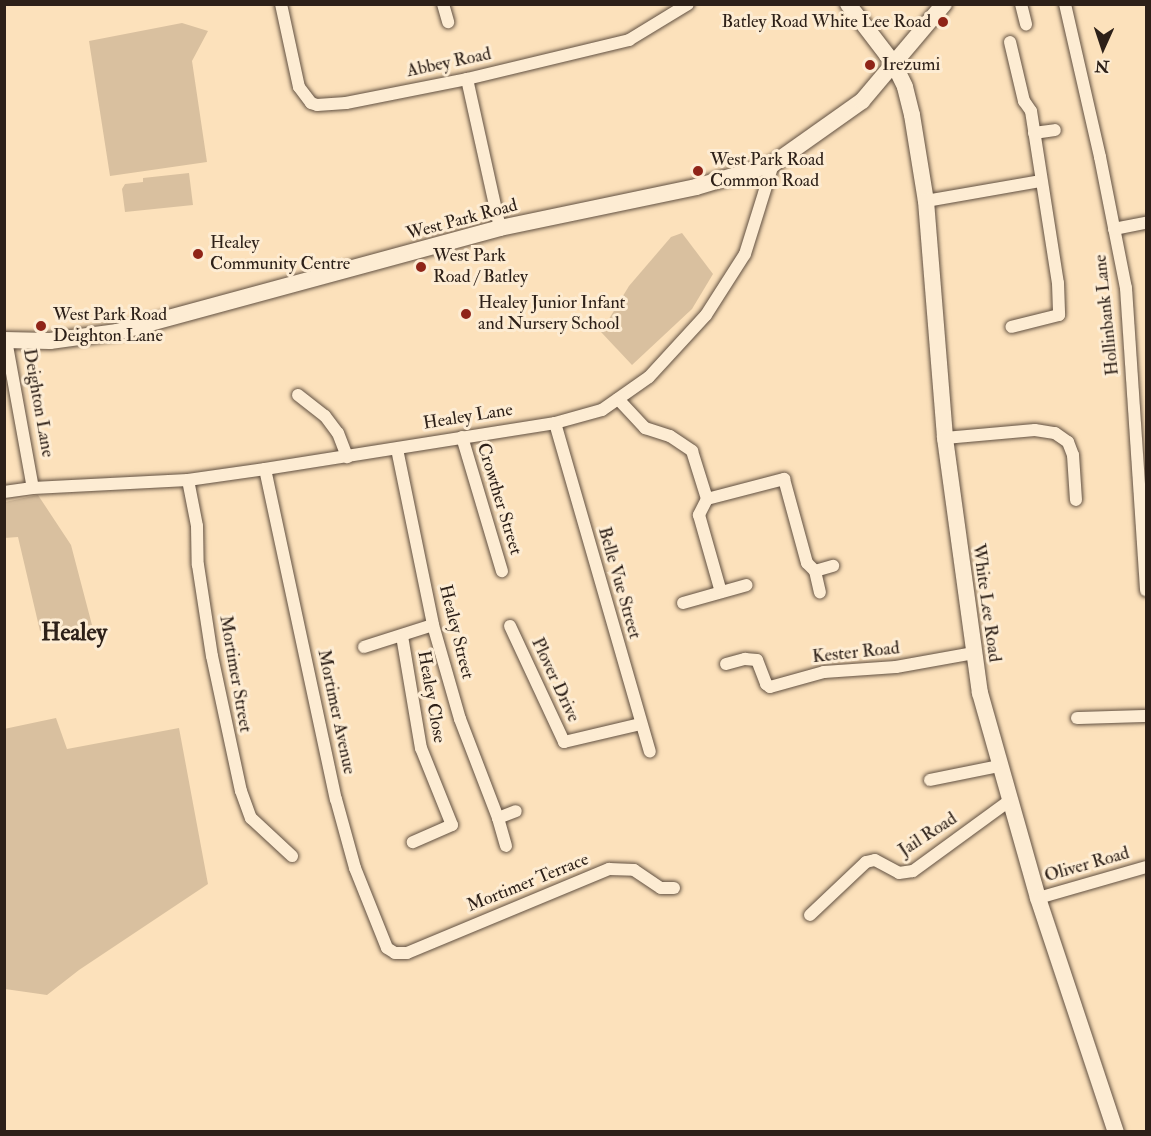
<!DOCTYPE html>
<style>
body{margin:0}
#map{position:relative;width:1151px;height:1136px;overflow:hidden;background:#fce1bb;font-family:"IM FELL Double Pica",serif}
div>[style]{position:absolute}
.green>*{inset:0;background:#d9c09f}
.roads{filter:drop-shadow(0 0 2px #615041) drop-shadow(0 0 2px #615041)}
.street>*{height:12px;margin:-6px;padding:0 6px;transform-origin:6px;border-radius:6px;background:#fdecd3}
.secondary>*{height:16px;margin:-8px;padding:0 8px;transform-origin:8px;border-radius:8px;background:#fdecd3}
.dots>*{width:16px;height:16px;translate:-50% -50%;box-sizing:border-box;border:3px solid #fdecd3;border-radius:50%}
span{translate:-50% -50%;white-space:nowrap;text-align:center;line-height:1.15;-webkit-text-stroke:6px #fdecd3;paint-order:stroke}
.poi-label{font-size:18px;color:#2d2018}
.right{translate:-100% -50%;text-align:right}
.left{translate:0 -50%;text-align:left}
.street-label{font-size:18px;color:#2d2018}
.district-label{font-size:24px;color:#2d2018;font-weight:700}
.frame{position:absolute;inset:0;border:6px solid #2d2018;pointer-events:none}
.north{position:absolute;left:1073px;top:18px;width:60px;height:60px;-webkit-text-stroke:4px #fdecd3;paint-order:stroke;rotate:183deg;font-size:16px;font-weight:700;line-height:24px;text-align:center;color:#2d2018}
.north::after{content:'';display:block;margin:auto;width:21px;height:27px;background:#2d2018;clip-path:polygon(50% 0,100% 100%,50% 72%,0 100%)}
</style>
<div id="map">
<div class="green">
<i style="clip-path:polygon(182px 23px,208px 31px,192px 61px,207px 162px,110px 176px,89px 41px)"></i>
<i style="clip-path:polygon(189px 173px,193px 205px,125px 212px,122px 189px,125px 184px,143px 182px,143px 178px)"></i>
<i style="clip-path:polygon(682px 233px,713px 274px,692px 309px,632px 365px,601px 332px,629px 286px,671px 237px)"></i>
<i style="clip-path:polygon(38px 495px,71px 545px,92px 625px,40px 631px,18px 537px,4px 538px,5px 502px)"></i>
<i style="clip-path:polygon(56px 718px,67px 749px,179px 728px,208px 884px,79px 970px,47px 995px,5px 989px,4px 729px)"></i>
</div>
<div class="roads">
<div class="street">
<i style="left:281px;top:4px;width:85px;rotate:77.8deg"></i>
<i style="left:299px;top:87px;width:20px;rotate:53deg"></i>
<i style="left:311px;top:103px;width:6px;rotate:18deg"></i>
<i style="left:317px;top:105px;width:29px;rotate:-4deg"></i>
<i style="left:346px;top:103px;width:123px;rotate:-11.2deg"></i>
<i style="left:467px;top:79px;width:167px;rotate:-13.5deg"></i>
<i style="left:629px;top:40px;width:69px;rotate:-31.4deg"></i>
<i style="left:443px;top:4px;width:19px;rotate:74deg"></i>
<i style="left:1021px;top:4px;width:21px;rotate:76deg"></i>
<i style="left:1065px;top:4px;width:157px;rotate:77.1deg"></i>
<i style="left:1100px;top:157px;width:134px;rotate:78.8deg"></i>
<i style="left:1126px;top:288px;width:303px;rotate:86.2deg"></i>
<i style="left:1010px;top:42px;width:61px;rotate:76.7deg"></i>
<i style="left:1024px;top:101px;width:12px;rotate:55deg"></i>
<i style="left:1031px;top:111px;width:174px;rotate:81.1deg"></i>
<i style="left:1058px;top:283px;width:32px;rotate:88deg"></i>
<i style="left:1059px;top:315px;width:49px;rotate:166deg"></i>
<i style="left:467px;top:79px;width:153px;rotate:77.5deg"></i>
<i style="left:1034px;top:133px;width:21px;rotate:-8deg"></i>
<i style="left:926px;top:201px;width:117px;rotate:-9.9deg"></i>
<i style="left:1114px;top:229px;width:33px;rotate:-11deg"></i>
<i style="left:6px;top:340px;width:150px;rotate:79.7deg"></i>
<i style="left:298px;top:395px;width:34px;rotate:38deg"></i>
<i style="left:325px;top:416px;width:21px;rotate:53deg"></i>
<i style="left:338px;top:433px;width:26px;rotate:69deg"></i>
<i style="left:618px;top:399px;width:40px;rotate:47deg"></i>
<i style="left:645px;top:428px;width:26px;rotate:18deg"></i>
<i style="left:670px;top:436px;width:27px;rotate:34deg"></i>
<i style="left:692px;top:451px;width:50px;rotate:72.6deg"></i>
<i style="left:707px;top:499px;width:18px;rotate:117deg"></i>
<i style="left:699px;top:515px;width:80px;rotate:74.1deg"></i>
<i style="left:555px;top:423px;width:342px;rotate:73.9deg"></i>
<i style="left:462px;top:437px;width:140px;rotate:73.4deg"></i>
<i style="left:945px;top:438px;width:90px;rotate:-5.1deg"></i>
<i style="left:1035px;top:430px;width:20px;rotate:9deg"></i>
<i style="left:1055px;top:433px;width:16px;rotate:35deg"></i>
<i style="left:1068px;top:442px;width:14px;rotate:69deg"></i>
<i style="left:1073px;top:455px;width:45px;rotate:86.2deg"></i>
<i style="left:397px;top:449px;width:180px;rotate:78.4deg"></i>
<i style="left:433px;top:625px;width:98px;rotate:74deg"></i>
<i style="left:460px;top:719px;width:106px;rotate:69deg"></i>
<i style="left:498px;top:818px;width:29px;rotate:74deg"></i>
<i style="left:265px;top:469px;width:338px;rotate:77.9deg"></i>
<i style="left:336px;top:799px;width:72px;rotate:74.6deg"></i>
<i style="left:355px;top:868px;width:86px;rotate:68.2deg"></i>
<i style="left:387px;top:948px;width:9px;rotate:32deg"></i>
<i style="left:395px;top:953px;width:12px"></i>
<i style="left:407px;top:953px;width:219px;rotate:-22.6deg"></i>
<i style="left:609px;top:869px;width:25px;rotate:2deg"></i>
<i style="left:634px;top:870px;width:32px;rotate:34deg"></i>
<i style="left:661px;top:888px;width:13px"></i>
<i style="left:188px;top:480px;width:47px;rotate:78.9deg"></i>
<i style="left:197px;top:526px;width:39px;rotate:89deg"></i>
<i style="left:198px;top:565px;width:92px;rotate:81.3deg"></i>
<i style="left:212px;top:656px;width:138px;rotate:77.9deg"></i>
<i style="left:241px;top:791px;width:29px;rotate:70deg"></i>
<i style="left:251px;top:818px;width:56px;rotate:42.8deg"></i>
<i style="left:4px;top:492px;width:29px;rotate:-8deg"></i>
<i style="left:33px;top:488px;width:155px;rotate:-3deg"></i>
<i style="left:188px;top:480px;width:78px;rotate:-8.1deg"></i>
<i style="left:265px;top:469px;width:294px;rotate:-9deg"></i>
<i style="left:555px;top:423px;width:49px;rotate:-15.5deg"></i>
<i style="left:602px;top:410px;width:57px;rotate:-35.1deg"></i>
<i style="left:649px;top:377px;width:84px;rotate:-47.4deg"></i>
<i style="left:706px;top:315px;width:72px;rotate:-57.4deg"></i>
<i style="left:745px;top:254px;width:94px;rotate:-72.7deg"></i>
<i style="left:707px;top:499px;width:80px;rotate:-14.6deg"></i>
<i style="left:784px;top:479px;width:87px;rotate:74.7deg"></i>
<i style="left:807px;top:563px;width:11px;rotate:45deg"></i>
<i style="left:815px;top:571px;width:22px;rotate:77deg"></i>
<i style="left:815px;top:571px;width:19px;rotate:-16deg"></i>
<i style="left:683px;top:603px;width:66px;rotate:-15.7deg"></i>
<i style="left:510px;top:626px;width:128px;rotate:65deg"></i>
<i style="left:564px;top:742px;width:78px;rotate:-13.3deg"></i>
<i style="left:402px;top:636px;width:114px;rotate:80.4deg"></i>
<i style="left:421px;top:748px;width:83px;rotate:68.1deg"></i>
<i style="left:452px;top:825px;width:43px;rotate:156.4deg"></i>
<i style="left:364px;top:647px;width:72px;rotate:-17.7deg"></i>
<i style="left:726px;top:664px;width:20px;rotate:-15deg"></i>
<i style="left:745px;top:659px;width:12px;rotate:5deg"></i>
<i style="left:757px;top:660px;width:26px;rotate:69deg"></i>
<i style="left:766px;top:684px;width:5px;rotate:37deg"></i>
<i style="left:770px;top:687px;width:56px;rotate:-15.5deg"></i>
<i style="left:824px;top:672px;width:72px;rotate:-4deg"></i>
<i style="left:896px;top:667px;width:79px;rotate:-10.2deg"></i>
<i style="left:1077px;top:718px;width:69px;rotate:-1.7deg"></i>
<i style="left:930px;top:780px;width:70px;rotate:-11.5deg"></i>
<i style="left:498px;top:818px;width:19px;rotate:-21deg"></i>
<i style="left:1038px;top:898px;width:112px;rotate:-16deg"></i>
<i style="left:810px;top:915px;width:77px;rotate:-43.4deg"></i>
<i style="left:866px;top:862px;width:9px;rotate:-13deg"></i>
<i style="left:875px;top:860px;width:27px;rotate:28deg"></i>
<i style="left:899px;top:873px;width:14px;rotate:-8deg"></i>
<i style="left:913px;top:871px;width:119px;rotate:-36.1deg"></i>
</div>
<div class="secondary">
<i style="left:848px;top:4px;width:76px;rotate:52.5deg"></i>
<i style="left:894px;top:64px;width:25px;rotate:64deg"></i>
<i style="left:905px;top:87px;width:29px;rotate:76deg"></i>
<i style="left:912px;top:115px;width:87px;rotate:80.8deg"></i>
<i style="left:926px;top:201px;width:238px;rotate:85.4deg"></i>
<i style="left:945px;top:438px;width:257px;rotate:82.2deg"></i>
<i style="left:980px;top:693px;width:213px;rotate:74.2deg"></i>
<i style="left:1038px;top:898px;width:247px;rotate:71.6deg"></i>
<i style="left:4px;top:340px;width:46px;rotate:1.2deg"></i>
<i style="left:50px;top:341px;width:68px;rotate:-7.7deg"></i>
<i style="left:117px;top:332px;width:397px;rotate:-15.2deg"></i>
<i style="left:500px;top:228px;width:200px;rotate:-11.8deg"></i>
<i style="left:696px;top:187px;width:80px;rotate:-16.6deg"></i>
<i style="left:773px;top:164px;width:109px;rotate:-35.3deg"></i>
<i style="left:862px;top:101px;width:127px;rotate:-49.8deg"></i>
</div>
</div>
<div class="dots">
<i style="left:943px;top:22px;background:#8f2418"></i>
<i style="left:870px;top:65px;background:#8f2418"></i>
<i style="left:698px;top:171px;background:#8f2418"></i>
<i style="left:198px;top:254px;background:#8f2418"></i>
<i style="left:421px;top:267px;background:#8f2418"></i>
<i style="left:466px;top:314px;background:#8f2418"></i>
<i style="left:41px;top:326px;background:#8f2418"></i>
</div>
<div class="poi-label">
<span class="right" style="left:931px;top:22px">Batley Road White Lee Road</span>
<span class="left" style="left:882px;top:65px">Irezumi</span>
<span class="left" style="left:710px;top:171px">West Park Road<br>Common Road</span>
<span class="left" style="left:210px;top:254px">Healey<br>Community Centre</span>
<span class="left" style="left:433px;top:267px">West Park<br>Road / Batley</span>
<span class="left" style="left:478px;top:314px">Healey Junior Infant<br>and Nursery School</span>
<span class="left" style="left:53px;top:326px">West Park Road<br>Deighton Lane</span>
</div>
<div class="street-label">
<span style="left:449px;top:63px;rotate:-12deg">Abbey Road</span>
<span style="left:462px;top:220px;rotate:-15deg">West Park Road</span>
<span style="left:1107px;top:315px;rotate:-96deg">Hollinbank Lane</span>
<span style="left:38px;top:403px;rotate:80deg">Deighton Lane</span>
<span style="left:468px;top:417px;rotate:-9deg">Healey Lane</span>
<span style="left:499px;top:499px;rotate:73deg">Crowther Street</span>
<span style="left:619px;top:583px;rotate:74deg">Belle Vue Street</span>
<span style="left:986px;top:603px;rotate:82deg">White Lee Road</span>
<span style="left:456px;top:632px;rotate:76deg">Healey Street</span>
<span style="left:856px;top:653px;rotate:-6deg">Kester Road</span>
<span style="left:235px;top:674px;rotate:80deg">Mortimer Street</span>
<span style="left:555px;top:680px;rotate:65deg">Plover Drive</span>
<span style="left:431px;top:697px;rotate:80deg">Healey Close</span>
<span style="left:336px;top:712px;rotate:78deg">Mortimer Avenue</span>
<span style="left:928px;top:835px;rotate:-33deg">Jail Road</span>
<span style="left:1087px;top:865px;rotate:-16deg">Oliver Road</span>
<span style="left:528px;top:883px;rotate:-22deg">Mortimer Terrace</span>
</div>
<div class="district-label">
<span style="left:74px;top:633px">Healey</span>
</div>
<div class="frame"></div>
<div class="north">N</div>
</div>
